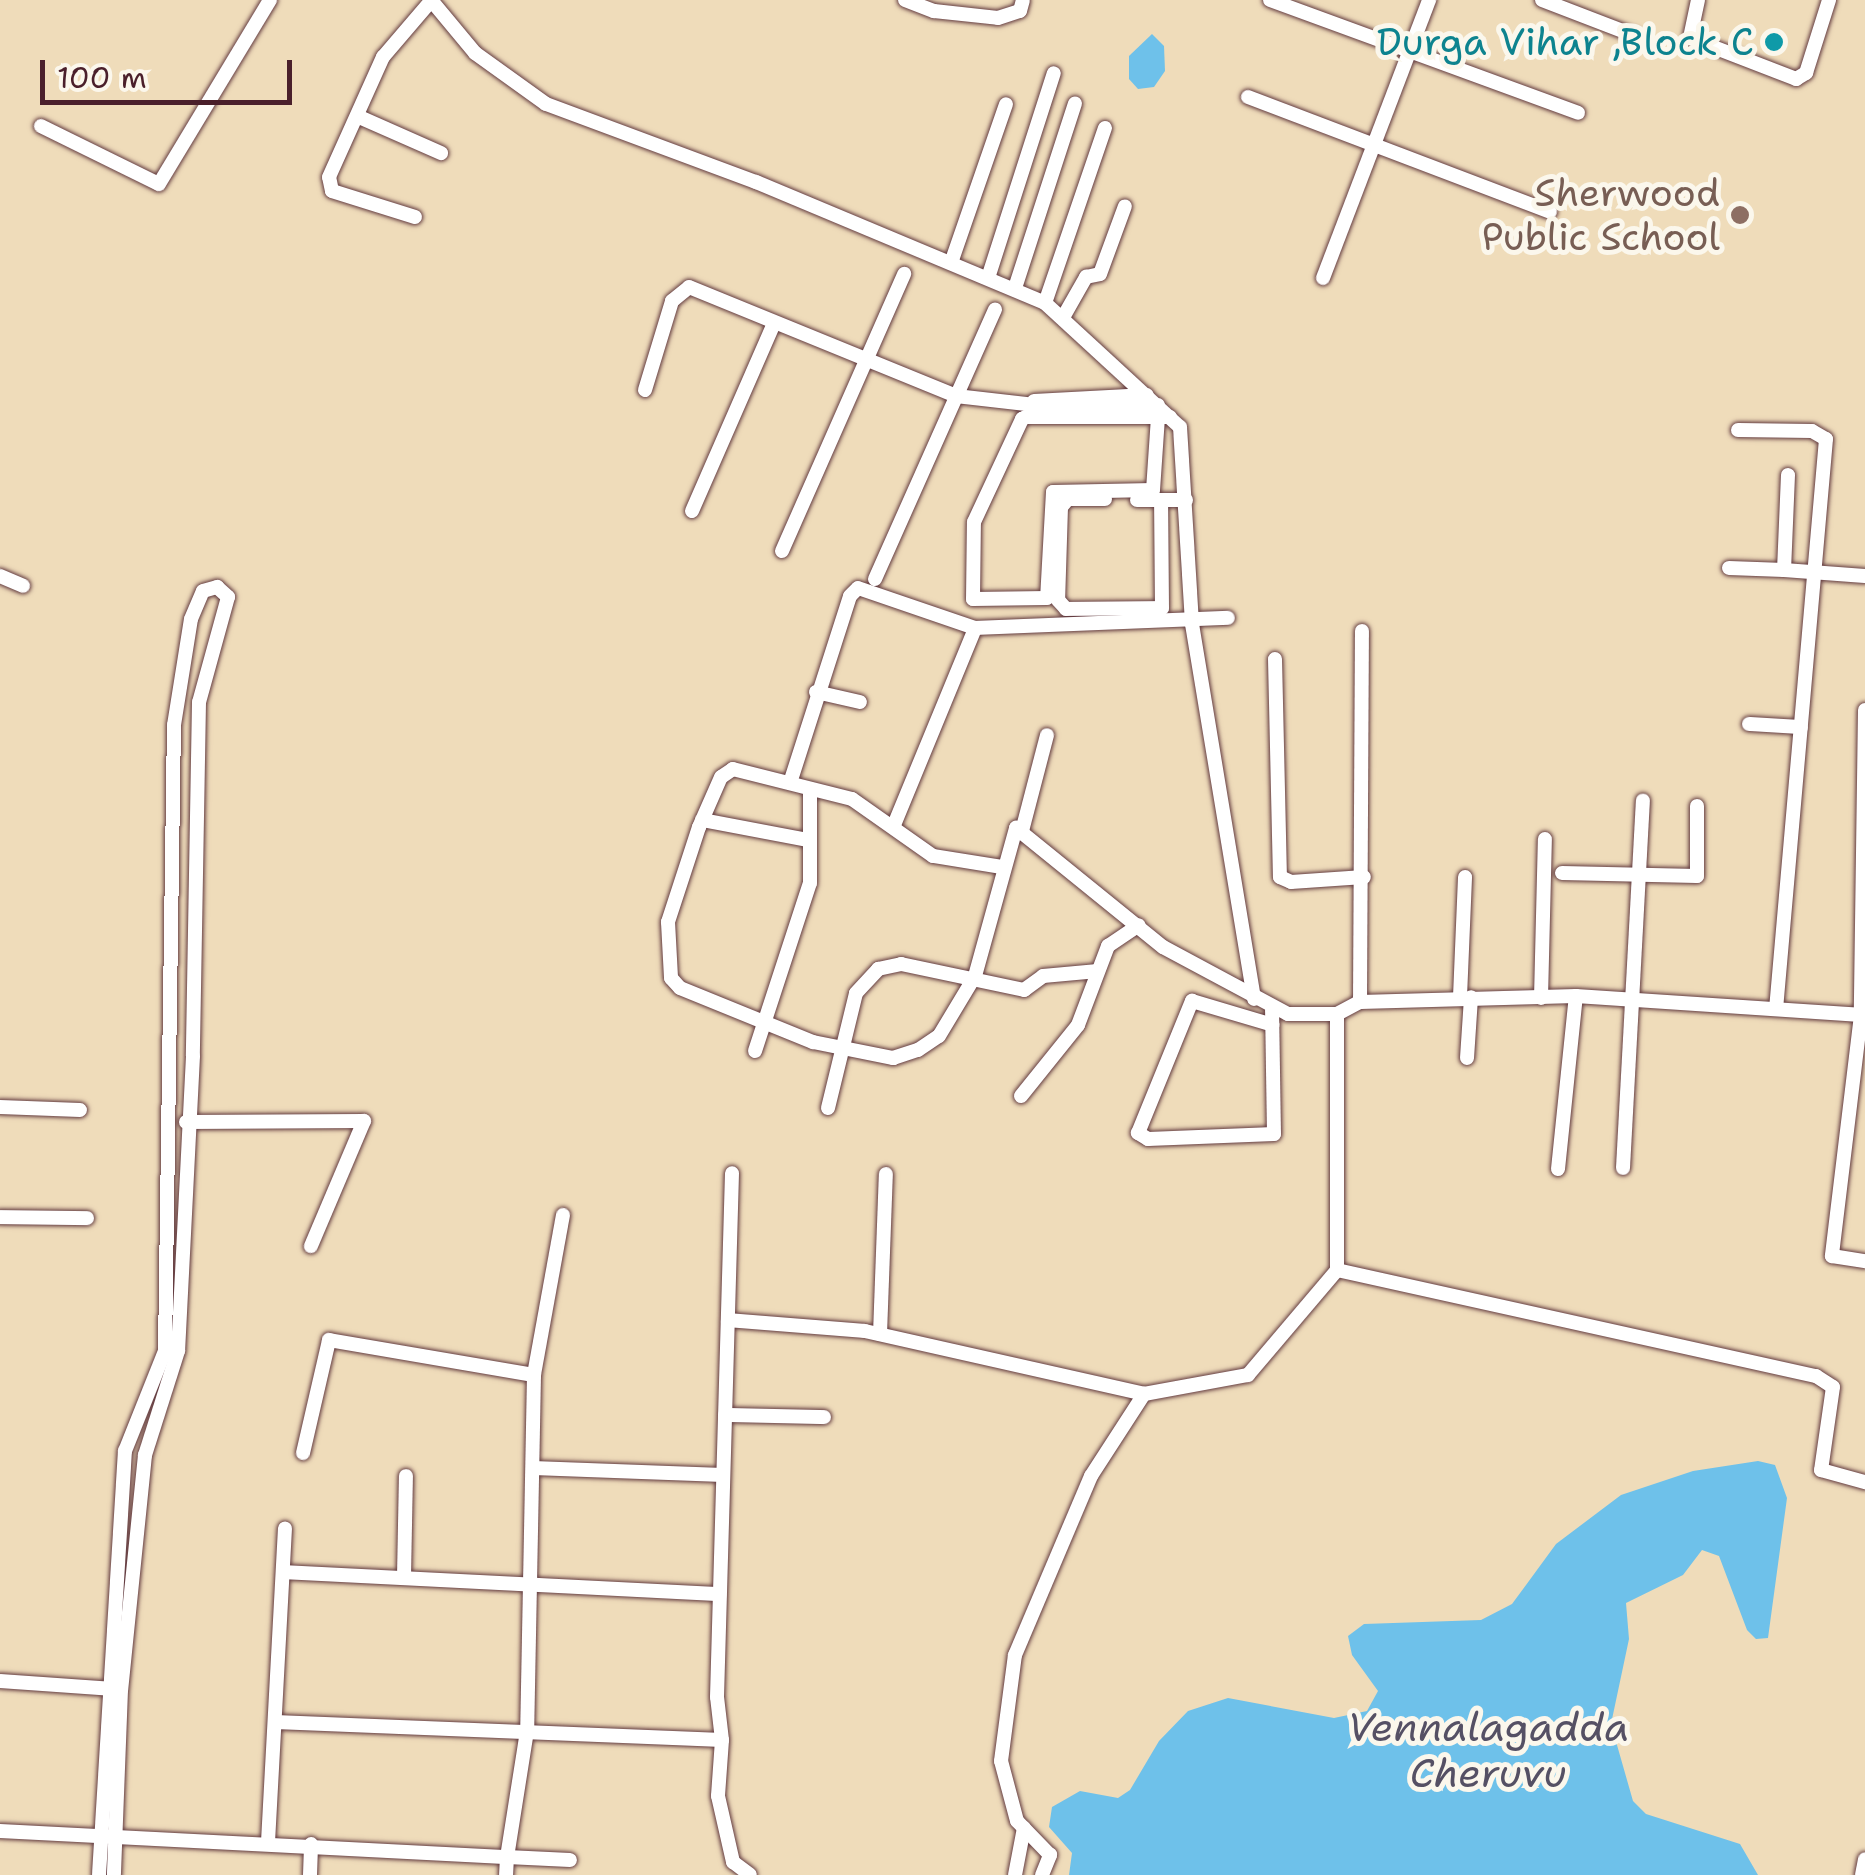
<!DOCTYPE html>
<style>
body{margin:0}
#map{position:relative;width:1865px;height:1875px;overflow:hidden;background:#efdcba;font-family:"Shantell Sans",sans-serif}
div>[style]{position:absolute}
.water>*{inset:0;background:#6ec1ea}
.roads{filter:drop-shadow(0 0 2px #633b40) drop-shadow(0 0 2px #633b40)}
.minor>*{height:14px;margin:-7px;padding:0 7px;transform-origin:7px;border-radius:7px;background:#fff}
.dots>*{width:28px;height:28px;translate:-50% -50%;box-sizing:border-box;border:5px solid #fbf7ec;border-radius:50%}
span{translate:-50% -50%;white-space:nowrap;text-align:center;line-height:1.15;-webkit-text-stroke:10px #fbf7ec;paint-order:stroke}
.culture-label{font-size:38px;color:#0d838f}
.right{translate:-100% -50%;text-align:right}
.education-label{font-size:38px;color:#785e54}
.water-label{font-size:40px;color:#555064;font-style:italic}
.scale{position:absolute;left:40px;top:60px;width:252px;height:45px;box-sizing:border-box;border:5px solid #4a1f2b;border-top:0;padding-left:12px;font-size:30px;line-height:35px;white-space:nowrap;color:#4a1f2b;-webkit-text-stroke:8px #fbf7ec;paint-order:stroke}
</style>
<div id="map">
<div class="water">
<i style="clip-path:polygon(1152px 34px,1164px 46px,1165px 71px,1154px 87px,1138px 89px,1129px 79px,1129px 56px)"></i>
<i style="clip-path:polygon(1758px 1461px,1775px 1465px,1787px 1498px,1768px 1638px,1756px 1639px,1747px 1630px,1719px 1556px,1702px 1550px,1683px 1575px,1626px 1603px,1629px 1639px,1611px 1724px,1633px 1801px,1646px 1814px,1740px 1844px,1758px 1875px,1069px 1875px,1072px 1853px,1049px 1827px,1052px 1807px,1080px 1791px,1118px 1798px,1130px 1790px,1159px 1741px,1188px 1711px,1228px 1698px,1334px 1718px,1367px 1711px,1378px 1691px,1352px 1655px,1348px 1636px,1364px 1624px,1481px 1620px,1512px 1604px,1556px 1544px,1621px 1495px,1693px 1471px)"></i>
</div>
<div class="roads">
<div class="minor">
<i style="left:431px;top:0;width:69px;rotate:50.3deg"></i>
<i style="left:475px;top:53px;width:87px;rotate:35.7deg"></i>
<i style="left:546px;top:104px;width:224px;rotate:20.4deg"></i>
<i style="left:756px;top:182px;width:313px;rotate:22.7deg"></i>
<i style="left:1045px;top:303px;width:183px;rotate:42.6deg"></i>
<i style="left:1180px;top:427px;width:197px;rotate:86.5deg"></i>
<i style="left:1192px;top:624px;width:380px;rotate:80.6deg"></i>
<i style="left:905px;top:0;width:31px;rotate:21deg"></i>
<i style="left:934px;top:11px;width:64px;rotate:6.2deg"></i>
<i style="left:998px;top:18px;width:23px;rotate:-18deg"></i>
<i style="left:1020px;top:11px;width:11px;rotate:-75deg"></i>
<i style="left:1270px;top:0;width:328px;rotate:20.1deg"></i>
<i style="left:1542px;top:0;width:101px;rotate:21deg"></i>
<i style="left:1698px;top:0;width:39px;rotate:102deg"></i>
<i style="left:1690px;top:38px;width:114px;rotate:21.1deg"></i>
<i style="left:1796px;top:79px;width:12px;rotate:-31deg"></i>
<i style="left:1806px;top:73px;width:77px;rotate:-72.5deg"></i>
<i style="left:1248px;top:97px;width:323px;rotate:20.8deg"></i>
<i style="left:357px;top:116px;width:92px;rotate:23.8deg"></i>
<i style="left:41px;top:126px;width:131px;rotate:26.2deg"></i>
<i style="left:159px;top:184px;width:215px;rotate:-58.9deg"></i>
<i style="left:415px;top:217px;width:87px;rotate:-162.6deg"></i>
<i style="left:332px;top:191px;width:14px;rotate:-102deg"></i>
<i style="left:329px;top:177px;width:132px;rotate:-65.8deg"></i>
<i style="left:383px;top:57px;width:74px;rotate:-49.4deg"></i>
<i style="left:951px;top:263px;width:168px;rotate:-70.9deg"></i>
<i style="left:988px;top:278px;width:215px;rotate:-72.2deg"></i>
<i style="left:1323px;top:278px;width:298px;rotate:-69.1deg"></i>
<i style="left:1015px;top:288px;width:194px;rotate:-72deg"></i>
<i style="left:1045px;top:303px;width:185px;rotate:-71.1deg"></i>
<i style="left:1065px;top:314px;width:43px;rotate:-60.4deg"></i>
<i style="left:1086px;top:277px;width:14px;rotate:-12deg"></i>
<i style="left:1100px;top:274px;width:72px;rotate:-69.8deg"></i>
<i style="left:645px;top:390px;width:93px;rotate:-73.1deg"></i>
<i style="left:672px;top:301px;width:22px;rotate:-39deg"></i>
<i style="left:689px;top:287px;width:288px;rotate:22.2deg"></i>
<i style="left:956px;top:396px;width:97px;rotate:6.5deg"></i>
<i style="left:1052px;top:407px;width:106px;rotate:-1.1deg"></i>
<i style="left:1034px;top:401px;width:113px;rotate:-3deg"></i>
<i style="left:1158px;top:417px;width:73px;rotate:93.9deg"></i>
<i style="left:1153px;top:490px;width:100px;rotate:178.9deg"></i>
<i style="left:1053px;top:492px;width:106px;rotate:93.2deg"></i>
<i style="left:1047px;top:598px;width:74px;rotate:179.2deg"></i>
<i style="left:973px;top:599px;width:77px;rotate:-89.3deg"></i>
<i style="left:974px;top:522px;width:114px;rotate:-65deg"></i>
<i style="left:1022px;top:419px;width:4px;rotate:-27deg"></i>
<i style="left:1026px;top:417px;width:144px"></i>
<i style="left:1738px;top:430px;width:74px;rotate:0.8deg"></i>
<i style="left:1812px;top:431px;width:16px;rotate:30deg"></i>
<i style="left:1826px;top:439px;width:572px;rotate:95.01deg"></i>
<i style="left:1788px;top:475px;width:95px;rotate:92.4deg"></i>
<i style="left:1784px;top:570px;width:81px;rotate:4.2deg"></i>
<i style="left:1105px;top:499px;width:37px;rotate:180deg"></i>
<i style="left:1068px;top:499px;width:11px;rotate:131deg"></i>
<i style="left:1061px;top:507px;width:93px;rotate:91.8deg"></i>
<i style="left:1058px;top:600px;width:12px;rotate:48deg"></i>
<i style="left:1066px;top:609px;width:96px;rotate:-0.6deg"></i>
<i style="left:1162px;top:608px;width:108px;rotate:-90.5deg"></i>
<i style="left:1137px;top:500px;width:49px"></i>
<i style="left:692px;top:511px;width:205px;rotate:-66.4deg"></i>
<i style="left:782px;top:551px;width:303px;rotate:-66.2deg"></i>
<i style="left:1729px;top:568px;width:55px;rotate:2.1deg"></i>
<i style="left:0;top:576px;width:25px;rotate:23deg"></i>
<i style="left:875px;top:579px;width:295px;rotate:-66deg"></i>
<i style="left:1275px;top:659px;width:218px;rotate:88.7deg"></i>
<i style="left:1280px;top:877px;width:12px;rotate:24deg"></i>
<i style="left:1291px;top:882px;width:73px;rotate:-3.9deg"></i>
<i style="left:816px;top:692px;width:45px;rotate:12.8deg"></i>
<i style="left:1865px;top:710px;width:305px;rotate:90.8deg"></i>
<i style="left:1861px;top:1015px;width:243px;rotate:96.9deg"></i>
<i style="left:1832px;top:1256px;width:33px;rotate:9deg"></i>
<i style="left:1749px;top:724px;width:52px;rotate:3.3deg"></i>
<i style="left:790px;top:783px;width:196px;rotate:-72.2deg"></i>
<i style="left:850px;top:596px;width:11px;rotate:-45deg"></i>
<i style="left:858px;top:588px;width:124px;rotate:18.9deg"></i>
<i style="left:702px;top:820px;width:108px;rotate:10.7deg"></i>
<i style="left:894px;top:825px;width:213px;rotate:-67.6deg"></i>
<i style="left:975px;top:628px;width:253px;rotate:-2.3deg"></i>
<i style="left:1022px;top:831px;width:99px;rotate:-75.4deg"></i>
<i style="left:1002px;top:867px;width:70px;rotate:-170.9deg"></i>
<i style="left:933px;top:856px;width:99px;rotate:-144.9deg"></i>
<i style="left:852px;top:799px;width:123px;rotate:-165.9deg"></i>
<i style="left:733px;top:769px;width:14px;rotate:146deg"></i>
<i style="left:721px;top:777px;width:55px;rotate:113.7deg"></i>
<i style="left:699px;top:827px;width:100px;rotate:108.1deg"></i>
<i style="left:668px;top:922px;width:56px;rotate:86.9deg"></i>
<i style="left:671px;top:978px;width:13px;rotate:48deg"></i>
<i style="left:680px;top:988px;width:144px;rotate:22.1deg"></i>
<i style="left:813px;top:1042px;width:82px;rotate:11.3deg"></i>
<i style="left:893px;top:1058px;width:26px;rotate:-18deg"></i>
<i style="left:918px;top:1050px;width:25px;rotate:-34deg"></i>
<i style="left:939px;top:1036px;width:70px;rotate:-59deg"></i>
<i style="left:975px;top:976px;width:154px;rotate:-74.5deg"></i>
<i style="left:1016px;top:828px;width:189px;rotate:39deg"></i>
<i style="left:1163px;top:947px;width:142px;rotate:28.2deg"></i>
<i style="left:1288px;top:1014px;width:49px"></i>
<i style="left:1337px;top:1014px;width:26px;rotate:-28deg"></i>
<i style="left:1360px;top:1002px;width:216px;rotate:-1.6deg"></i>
<i style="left:1576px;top:996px;width:290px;rotate:3.8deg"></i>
<i style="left:1562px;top:873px;width:135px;rotate:1.3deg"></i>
<i style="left:1697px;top:876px;width:70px;rotate:-90deg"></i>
<i style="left:1460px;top:997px;width:120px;rotate:-87.6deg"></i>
<i style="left:1541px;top:998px;width:159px;rotate:-88.6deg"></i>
<i style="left:1360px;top:1002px;width:371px;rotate:-89.7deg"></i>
<i style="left:1272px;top:1007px;width:127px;rotate:89.1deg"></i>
<i style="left:1274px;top:1134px;width:126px;rotate:177.7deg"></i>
<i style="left:1148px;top:1139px;width:12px;rotate:-149deg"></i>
<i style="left:1138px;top:1133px;width:143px;rotate:-67.8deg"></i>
<i style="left:1192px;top:1001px;width:84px;rotate:16.5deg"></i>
<i style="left:755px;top:1051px;width:177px;rotate:-71.9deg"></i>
<i style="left:810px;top:883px;width:94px;rotate:-90deg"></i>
<i style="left:1467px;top:1058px;width:61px;rotate:-86.2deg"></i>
<i style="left:1021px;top:1096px;width:91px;rotate:-51.2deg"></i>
<i style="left:1078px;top:1025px;width:85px;rotate:-69.2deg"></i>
<i style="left:1108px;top:946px;width:37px;rotate:-34deg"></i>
<i style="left:0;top:1107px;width:80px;rotate:2.1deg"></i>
<i style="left:828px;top:1108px;width:118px;rotate:-76.3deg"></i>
<i style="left:856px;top:993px;width:33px;rotate:-47deg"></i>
<i style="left:878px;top:969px;width:24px;rotate:-12deg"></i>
<i style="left:901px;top:964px;width:126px;rotate:11.9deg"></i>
<i style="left:1024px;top:990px;width:24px;rotate:-36deg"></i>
<i style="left:1043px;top:976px;width:55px;rotate:-5.2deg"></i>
<i style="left:186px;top:1122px;width:178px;rotate:-0.3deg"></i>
<i style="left:364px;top:1121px;width:136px;rotate:113deg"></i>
<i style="left:1623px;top:1168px;width:368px;rotate:-86.9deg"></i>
<i style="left:1558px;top:1169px;width:174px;rotate:-84.1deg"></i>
<i style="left:563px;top:1215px;width:163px;rotate:100.3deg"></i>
<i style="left:534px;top:1375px;width:356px;rotate:91.1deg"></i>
<i style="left:527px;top:1731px;width:128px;rotate:99deg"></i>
<i style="left:507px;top:1857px;width:63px;rotate:2.7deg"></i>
<i style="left:0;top:1217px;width:87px;rotate:0.7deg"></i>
<i style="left:1337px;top:1270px;width:491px;rotate:12.5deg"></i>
<i style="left:1816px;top:1376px;width:20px;rotate:33deg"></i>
<i style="left:1833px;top:1387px;width:84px;rotate:98.2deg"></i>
<i style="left:1821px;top:1470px;width:46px;rotate:15.3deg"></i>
<i style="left:728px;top:1320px;width:137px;rotate:4.6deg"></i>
<i style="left:865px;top:1331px;width:286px;rotate:12.7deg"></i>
<i style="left:880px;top:1334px;width:160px;rotate:-87.9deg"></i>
<i style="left:725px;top:1415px;width:99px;rotate:1.2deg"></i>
<i style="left:303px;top:1453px;width:116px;rotate:-77deg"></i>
<i style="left:329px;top:1340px;width:208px;rotate:9.7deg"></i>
<i style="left:533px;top:1468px;width:190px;rotate:2.1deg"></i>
<i style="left:284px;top:1572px;width:436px;rotate:2.9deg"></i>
<i style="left:404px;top:1577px;width:101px;rotate:-88.9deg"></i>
<i style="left:0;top:1681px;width:114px;rotate:4deg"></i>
<i style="left:276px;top:1722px;width:446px;rotate:2.3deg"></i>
<i style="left:722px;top:1740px;width:43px;rotate:-96.6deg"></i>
<i style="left:717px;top:1697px;width:524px;rotate:-88.36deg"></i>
<i style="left:722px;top:1740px;width:56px;rotate:94.1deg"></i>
<i style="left:718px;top:1796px;width:68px;rotate:77.2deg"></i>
<i style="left:733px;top:1862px;width:21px;rotate:37deg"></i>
<i style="left:0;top:1831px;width:508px;rotate:2.94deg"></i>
<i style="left:507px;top:1857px;width:18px;rotate:93deg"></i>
<i style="left:268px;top:1842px;width:314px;rotate:-86.9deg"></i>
<i style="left:99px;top:1875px;width:425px;rotate:-86.5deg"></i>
<i style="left:125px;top:1451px;width:108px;rotate:-68.2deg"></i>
<i style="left:165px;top:1351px;width:626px;rotate:-89.18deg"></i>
<i style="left:174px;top:725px;width:107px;rotate:-80.9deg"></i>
<i style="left:191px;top:619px;width:30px;rotate:-67deg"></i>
<i style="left:203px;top:591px;width:15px;rotate:-16deg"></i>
<i style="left:217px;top:587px;width:15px;rotate:42deg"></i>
<i style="left:228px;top:597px;width:109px;rotate:105.4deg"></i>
<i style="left:199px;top:702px;width:354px;rotate:91deg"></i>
<i style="left:193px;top:1056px;width:295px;rotate:92.9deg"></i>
<i style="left:178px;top:1351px;width:109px;rotate:107.6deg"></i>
<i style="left:145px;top:1455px;width:236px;rotate:95.8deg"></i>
<i style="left:121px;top:1690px;width:185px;rotate:92.2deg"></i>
<i style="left:310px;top:1875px;width:31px;rotate:-88deg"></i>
<i style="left:1015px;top:1875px;width:48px;rotate:-79.2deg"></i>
<i style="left:1042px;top:1875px;width:22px;rotate:-68deg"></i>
<i style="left:1050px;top:1855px;width:47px;rotate:-134.1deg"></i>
<i style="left:1017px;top:1821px;width:62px;rotate:-104.9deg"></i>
<i style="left:1001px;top:1761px;width:107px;rotate:-82.5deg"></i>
<i style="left:1015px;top:1655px;width:194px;rotate:-67deg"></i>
<i style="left:1091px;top:1476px;width:98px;rotate:-57.1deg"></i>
<i style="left:1144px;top:1394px;width:106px;rotate:-10.4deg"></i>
<i style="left:1248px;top:1375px;width:138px;rotate:-49.7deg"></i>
<i style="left:1337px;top:1270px;width:256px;rotate:-90deg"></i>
<i style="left:1862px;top:1875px;width:16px;rotate:-79deg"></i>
</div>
</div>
<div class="dots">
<i style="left:1774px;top:42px;background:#0f9aa8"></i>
<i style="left:1740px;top:215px;background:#8d6e63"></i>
</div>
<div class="culture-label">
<span class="right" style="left:1754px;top:42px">Durga Vihar ,Block C</span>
</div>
<div class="education-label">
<span class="right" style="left:1720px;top:215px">Sherwood<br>Public School</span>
</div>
<div class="water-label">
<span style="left:1488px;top:1750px">Vennalagadda<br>Cheruvu</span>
</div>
<div class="scale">100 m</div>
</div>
